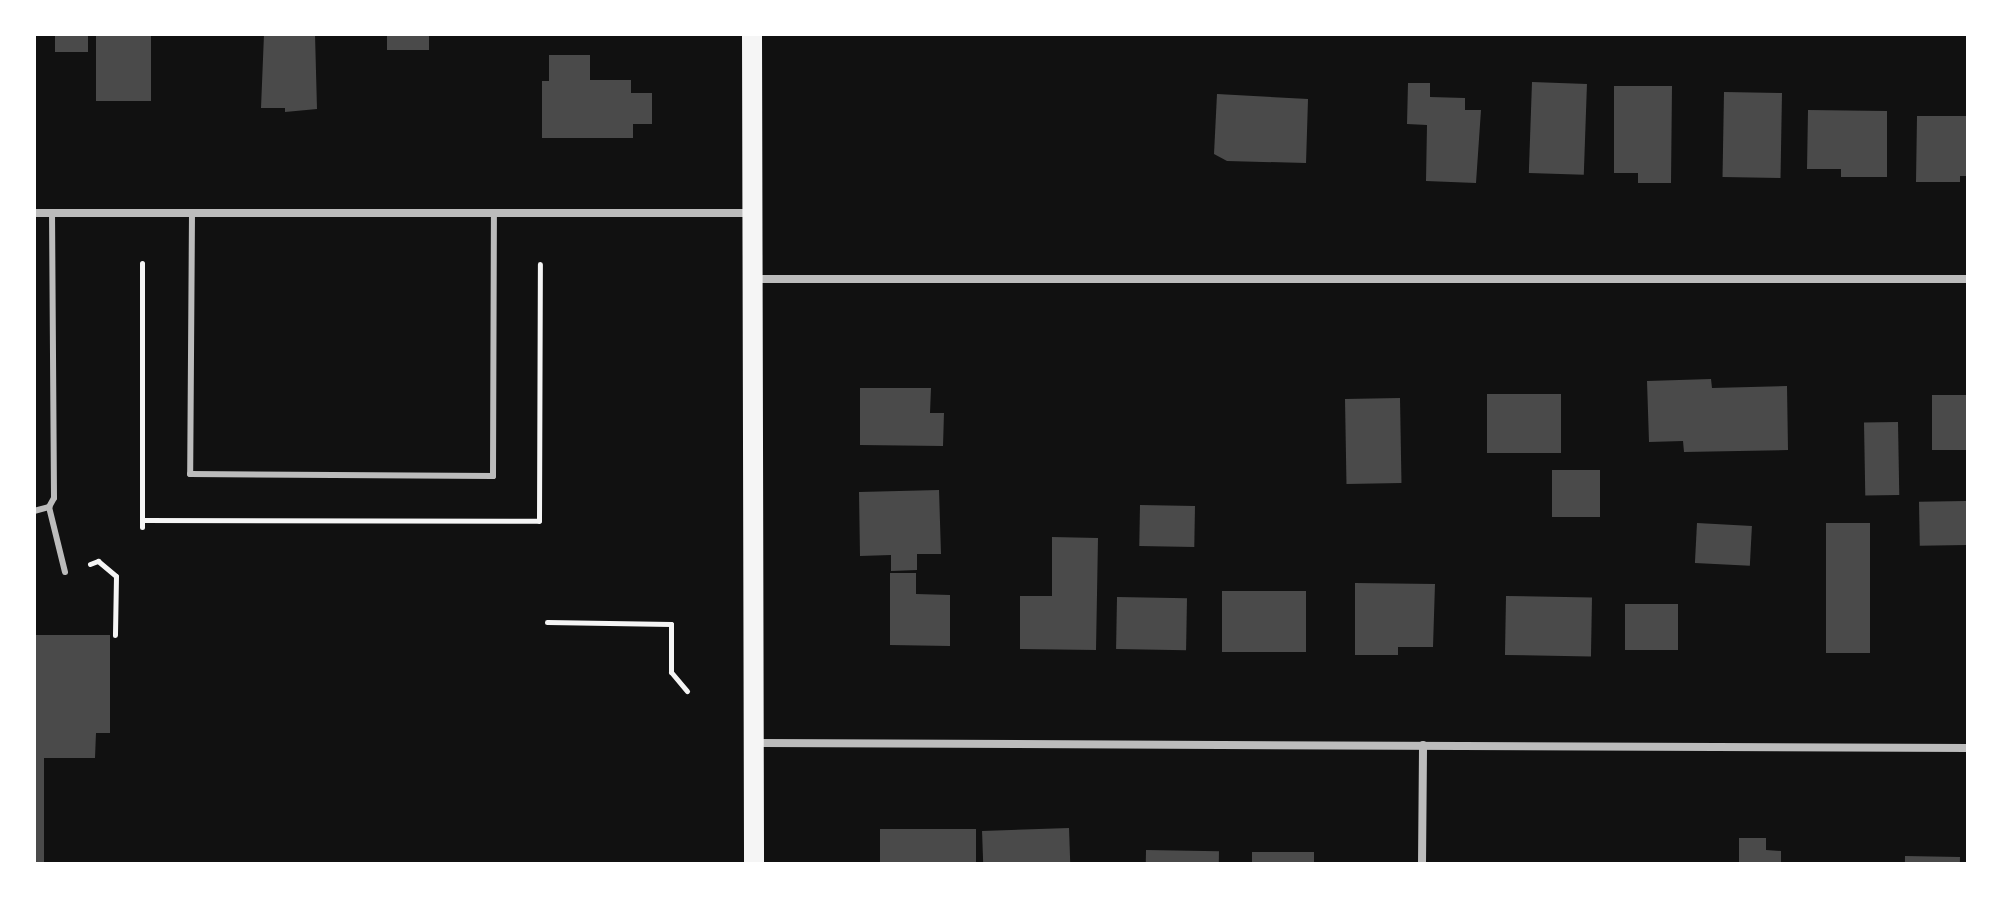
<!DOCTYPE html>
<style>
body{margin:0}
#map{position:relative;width:2002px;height:898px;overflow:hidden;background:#111;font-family:"Asap Condensed",sans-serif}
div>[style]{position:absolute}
.building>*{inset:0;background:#4a4a4a;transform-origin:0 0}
.path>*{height:5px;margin:-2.5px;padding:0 2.5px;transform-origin:2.5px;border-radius:2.5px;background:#f5f5f5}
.service>*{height:6px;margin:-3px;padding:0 3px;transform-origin:3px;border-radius:3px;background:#bcbcbc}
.minor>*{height:8px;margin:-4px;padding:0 4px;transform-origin:4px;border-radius:4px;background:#bcbcbc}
.primary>*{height:20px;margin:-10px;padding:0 10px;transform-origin:10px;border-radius:10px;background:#f5f5f5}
span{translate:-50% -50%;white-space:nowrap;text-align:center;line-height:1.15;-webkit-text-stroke:8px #fff;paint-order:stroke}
.frame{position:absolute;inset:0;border:36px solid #fff;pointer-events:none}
</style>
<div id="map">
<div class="building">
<i style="left:55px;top:34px;width:33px;height:18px"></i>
<i style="left:96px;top:34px;width:55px;height:67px"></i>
<i style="clip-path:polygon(264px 34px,315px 34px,317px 109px,285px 112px,285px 108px,261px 108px)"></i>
<i style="left:387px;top:34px;width:42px;height:16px"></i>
<i style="clip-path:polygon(549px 55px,590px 55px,590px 80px,631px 80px,631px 93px,652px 93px,652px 124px,633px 124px,633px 138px,542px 138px,542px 81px,549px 81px)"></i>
<i style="left:1532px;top:82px;width:55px;height:91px;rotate:2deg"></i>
<i style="clip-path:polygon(1408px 83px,1430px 83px,1430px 97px,1465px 98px,1465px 110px,1481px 110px,1476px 183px,1426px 181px,1427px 125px,1407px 124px)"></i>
<i style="clip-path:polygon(1614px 86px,1672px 86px,1671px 183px,1638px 183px,1638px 173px,1614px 173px)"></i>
<i style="left:1724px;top:92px;width:58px;height:85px;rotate:1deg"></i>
<i style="clip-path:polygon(1217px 94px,1308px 99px,1306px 163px,1227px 161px,1214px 154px)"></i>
<i style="clip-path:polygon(1808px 110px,1887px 111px,1887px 177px,1841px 177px,1841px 169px,1807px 169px)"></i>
<i style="clip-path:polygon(1917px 116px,1968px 116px,1968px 176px,1960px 176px,1960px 182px,1916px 182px)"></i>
<i style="clip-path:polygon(1711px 379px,1712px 388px,1787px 386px,1788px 450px,1684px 452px,1683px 441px,1649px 442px,1647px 381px)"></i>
<i style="clip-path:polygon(860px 388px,931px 388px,930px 413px,944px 413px,943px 446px,860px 445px)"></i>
<i style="left:1487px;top:394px;width:74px;height:59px"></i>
<i style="left:1932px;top:395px;width:36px;height:55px"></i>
<i style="left:1400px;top:398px;width:85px;height:55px;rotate:89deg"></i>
<i style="left:1898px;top:422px;width:73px;height:34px;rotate:89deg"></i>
<i style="left:1552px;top:470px;width:48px;height:47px"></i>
<i style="clip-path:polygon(939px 490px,941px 554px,917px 554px,917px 570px,891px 571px,891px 555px,860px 556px,859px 492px)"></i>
<i style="left:1966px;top:501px;width:44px;height:47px;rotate:89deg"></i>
<i style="left:1140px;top:505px;width:55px;height:41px;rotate:1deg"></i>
<i style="left:1697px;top:523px;width:55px;height:40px;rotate:3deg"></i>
<i style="left:1826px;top:523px;width:44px;height:130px"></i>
<i style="clip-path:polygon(1052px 537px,1098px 538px,1096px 650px,1020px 649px,1020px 596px,1052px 596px)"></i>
<i style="clip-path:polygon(890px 573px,916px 573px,916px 594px,950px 595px,950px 646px,890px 645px)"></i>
<i style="clip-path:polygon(1355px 583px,1435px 584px,1433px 647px,1398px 647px,1398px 655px,1355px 655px)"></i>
<i style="left:1222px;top:591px;width:84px;height:61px"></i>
<i style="left:1506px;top:596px;width:86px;height:59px;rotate:1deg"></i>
<i style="left:1117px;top:597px;width:70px;height:52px;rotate:1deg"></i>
<i style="left:1625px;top:604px;width:53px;height:46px"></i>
<i style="clip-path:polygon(34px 635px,110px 635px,110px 733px,96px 733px,95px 758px,44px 758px,44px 864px,34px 864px)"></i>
<i style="left:1069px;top:828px;width:36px;height:87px;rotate:88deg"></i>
<i style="left:880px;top:829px;width:96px;height:35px"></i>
<i style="clip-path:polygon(1739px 838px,1766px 838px,1766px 850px,1781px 851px,1781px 864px,1739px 864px)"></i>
<i style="left:1146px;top:850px;width:73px;height:14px;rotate:1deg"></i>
<i style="left:1252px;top:852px;width:62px;height:12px"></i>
<i style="left:1905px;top:856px;width:55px;height:8px;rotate:1deg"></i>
</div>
<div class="path">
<i style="left:142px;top:263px;width:264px;rotate:90deg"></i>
<i style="left:142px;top:520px;width:397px;rotate:0.1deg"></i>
<i style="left:539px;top:521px;width:257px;rotate:-89.8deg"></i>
<i style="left:90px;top:564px;width:9px;rotate:-21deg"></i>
<i style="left:98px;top:561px;width:23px;rotate:40deg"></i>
<i style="left:116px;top:576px;width:59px;rotate:91deg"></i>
<i style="left:547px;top:622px;width:124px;rotate:0.9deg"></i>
<i style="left:671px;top:624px;width:48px;rotate:90deg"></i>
<i style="left:671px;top:672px;width:25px;rotate:50deg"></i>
</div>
<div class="service">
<i style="left:192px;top:213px;width:261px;rotate:90.4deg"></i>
<i style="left:190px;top:474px;width:303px;rotate:0.4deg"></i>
<i style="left:493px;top:476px;width:263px;rotate:-89.8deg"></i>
<i style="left:49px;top:507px;width:67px;rotate:76.2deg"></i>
<i style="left:34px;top:511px;width:16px;rotate:-15deg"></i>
<i style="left:49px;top:507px;width:10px;rotate:-61deg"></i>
<i style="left:54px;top:498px;width:285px;rotate:-90.4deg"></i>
</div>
<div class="minor">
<i style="left:34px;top:213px;width:718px"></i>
<i style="left:754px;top:279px;width:1214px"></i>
<i style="left:754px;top:743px;width:1214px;rotate:0.24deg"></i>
<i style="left:1422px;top:864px;width:119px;rotate:-89.5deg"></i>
</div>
<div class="primary">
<i style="left:752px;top:34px;width:830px;rotate:89.86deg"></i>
</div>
<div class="frame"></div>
</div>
